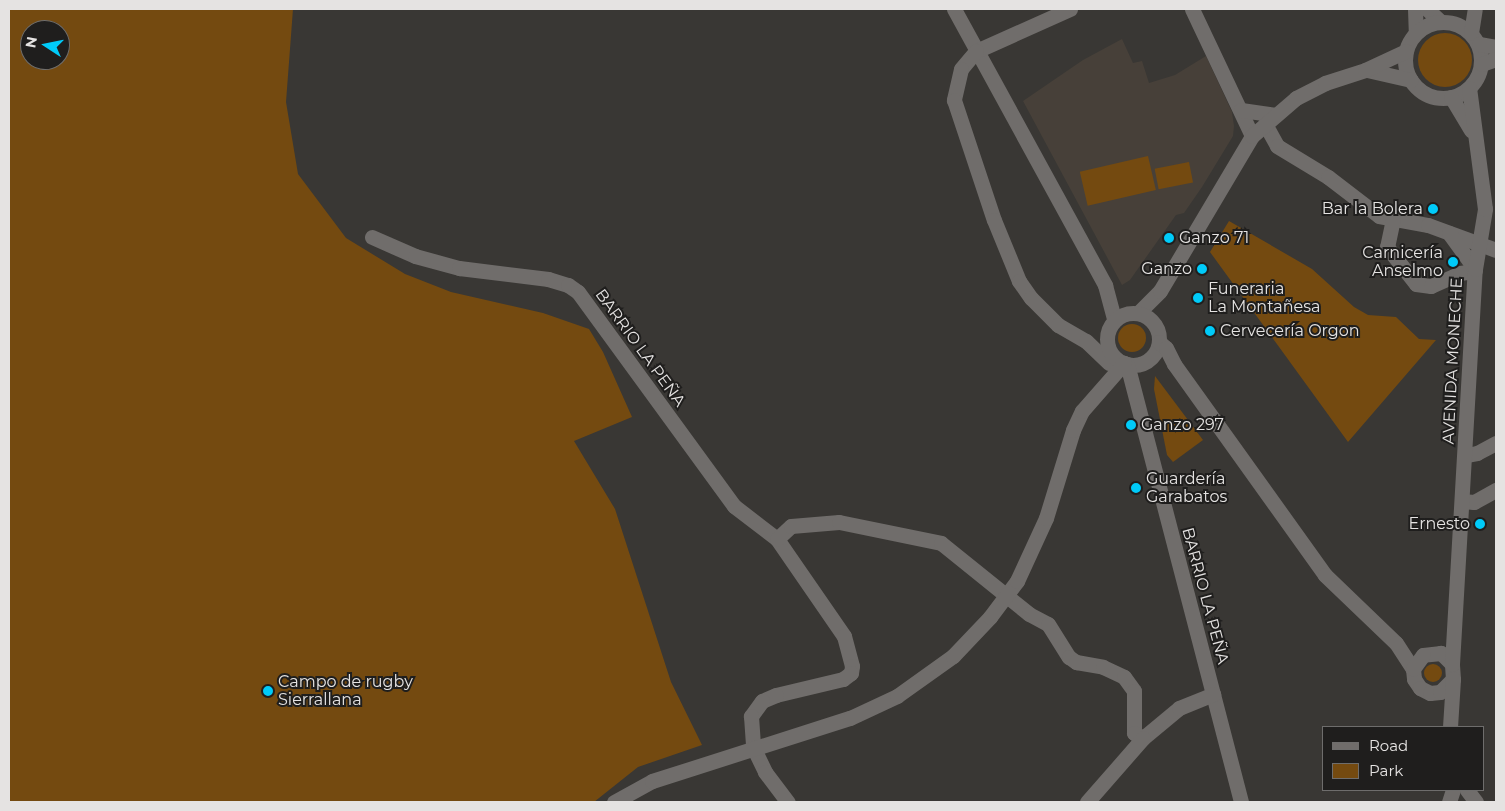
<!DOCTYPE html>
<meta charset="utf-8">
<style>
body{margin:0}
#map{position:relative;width:1505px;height:811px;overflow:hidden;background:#393734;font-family:Montserrat,sans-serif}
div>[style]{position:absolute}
.built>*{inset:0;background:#474039}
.green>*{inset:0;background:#744a10;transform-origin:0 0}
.round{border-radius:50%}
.minor>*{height:15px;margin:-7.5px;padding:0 7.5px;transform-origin:7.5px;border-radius:7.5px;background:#706d6b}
.minor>.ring{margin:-7.5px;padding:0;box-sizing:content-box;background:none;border:15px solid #706d6b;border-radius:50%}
.dots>*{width:14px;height:14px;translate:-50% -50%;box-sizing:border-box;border:2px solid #1f1e1d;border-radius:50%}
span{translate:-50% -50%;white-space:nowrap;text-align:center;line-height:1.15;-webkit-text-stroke:4px #1f1e1d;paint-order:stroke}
.poi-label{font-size:16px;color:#e5e3e2}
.right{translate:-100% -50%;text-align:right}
.left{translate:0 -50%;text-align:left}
.street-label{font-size:16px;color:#e5e3e2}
.frame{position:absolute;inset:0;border:10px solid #e5e3e2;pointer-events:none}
.legend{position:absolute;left:1322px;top:726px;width:162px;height:65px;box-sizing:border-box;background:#1f1e1d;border:1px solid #6e6d6c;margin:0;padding:6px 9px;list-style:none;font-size:15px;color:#e5e3e2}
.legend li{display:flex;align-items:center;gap:10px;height:25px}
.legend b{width:25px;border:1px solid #6e6d6c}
.north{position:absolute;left:20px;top:20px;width:50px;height:50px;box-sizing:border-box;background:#1f1e1d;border:1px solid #6e6d6c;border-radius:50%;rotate:281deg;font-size:14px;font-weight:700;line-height:20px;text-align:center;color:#e5e3e2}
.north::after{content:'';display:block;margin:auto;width:18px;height:22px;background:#00cbf9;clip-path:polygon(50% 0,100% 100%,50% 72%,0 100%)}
</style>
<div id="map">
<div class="built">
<i style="clip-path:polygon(1122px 39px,1133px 63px,1142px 61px,1149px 83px,1175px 75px,1206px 56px,1232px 112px,1234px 126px,1233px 136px,1202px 187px,1184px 213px,1176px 215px,1130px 280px,1122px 285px,1023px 101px,1083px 60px)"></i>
</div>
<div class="green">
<i style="clip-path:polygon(evenodd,9px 9px,293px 9px,286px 102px,298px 174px,346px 238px,405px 274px,451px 292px,543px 313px,589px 329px,603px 352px,632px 417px,574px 441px,615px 509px,671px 682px,702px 745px,638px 767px,594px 802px,9px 802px,9px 9px,30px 30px,60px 30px,60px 60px,30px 60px,30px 30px)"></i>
<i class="round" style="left:1418px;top:33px;width:54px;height:54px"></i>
<i style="left:1148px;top:156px;width:35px;height:70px;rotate:77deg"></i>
<i style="left:1189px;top:162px;width:21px;height:35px;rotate:79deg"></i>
<i style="clip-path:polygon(1229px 221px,1312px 269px,1354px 307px,1368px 315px,1396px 317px,1419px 339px,1436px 340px,1348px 442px,1210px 252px)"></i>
<i class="round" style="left:1118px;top:324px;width:28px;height:28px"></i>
<i style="clip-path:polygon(1155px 376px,1203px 440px,1173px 462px,1167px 455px,1154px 389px)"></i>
<i class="round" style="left:1424px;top:664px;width:18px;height:18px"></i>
</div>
<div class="minor">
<i style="left:954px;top:9px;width:315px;rotate:61.3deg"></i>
<i style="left:1105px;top:285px;width:35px;rotate:75deg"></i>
<i style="left:1070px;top:9px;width:103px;rotate:155.9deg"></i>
<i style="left:976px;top:51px;width:23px;rotate:130deg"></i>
<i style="left:961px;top:69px;width:32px;rotate:103deg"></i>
<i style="left:954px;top:100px;width:126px;rotate:71.6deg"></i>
<i style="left:994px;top:220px;width:66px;rotate:67.7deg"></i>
<i style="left:1019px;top:281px;width:21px;rotate:55deg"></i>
<i style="left:1031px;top:298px;width:38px;rotate:45deg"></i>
<i style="left:1058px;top:325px;width:32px;rotate:30deg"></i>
<i style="left:1086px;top:341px;width:32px;rotate:44deg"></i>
<i style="left:1192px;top:9px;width:140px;rotate:64.7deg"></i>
<i style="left:1415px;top:9px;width:23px;rotate:88deg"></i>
<i style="left:1427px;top:9px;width:19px;rotate:43deg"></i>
<i class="ring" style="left:1405px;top:22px;width:61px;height:61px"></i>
<i style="left:1471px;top:33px;width:24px;rotate:-81deg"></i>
<i style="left:1479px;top:44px;width:17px;rotate:10deg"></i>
<i style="left:1482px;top:64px;width:15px;rotate:-20deg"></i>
<i style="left:1367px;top:70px;width:45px;rotate:12.8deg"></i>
<i style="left:1451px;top:97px;width:39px;rotate:59deg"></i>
<i style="left:1241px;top:110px;width:35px;rotate:8deg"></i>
<i style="left:1265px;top:124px;width:25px;rotate:61deg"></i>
<i style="left:1277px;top:146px;width:60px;rotate:31.3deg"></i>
<i style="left:1328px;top:177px;width:64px;rotate:37.4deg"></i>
<i style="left:1379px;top:216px;width:50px;rotate:10.4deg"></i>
<i style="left:1428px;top:225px;width:72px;rotate:20.2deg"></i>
<i style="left:1393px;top:219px;width:29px;rotate:102deg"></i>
<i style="left:1387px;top:247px;width:47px;rotate:51.9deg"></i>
<i style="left:1416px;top:284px;width:15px;rotate:8deg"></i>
<i style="left:1431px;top:286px;width:32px;rotate:-24deg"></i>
<i style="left:1460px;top:273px;width:15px;rotate:-8deg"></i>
<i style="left:1449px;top:233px;width:44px;rotate:54.2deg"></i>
<i style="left:372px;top:237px;width:47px;rotate:23.8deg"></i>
<i style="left:415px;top:256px;width:46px;rotate:15.3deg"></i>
<i style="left:459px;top:268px;width:90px;rotate:7deg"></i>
<i style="left:548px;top:279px;width:21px;rotate:17deg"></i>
<i style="left:568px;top:285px;width:12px;rotate:35deg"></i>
<i style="left:578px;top:292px;width:265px;rotate:53.9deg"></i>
<i style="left:734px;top:506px;width:54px;rotate:37.5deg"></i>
<i style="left:777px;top:539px;width:118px;rotate:55.4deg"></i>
<i style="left:844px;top:636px;width:31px;rotate:75deg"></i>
<i style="left:852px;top:666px;width:7px;rotate:98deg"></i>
<i style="left:851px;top:673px;width:10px;rotate:143deg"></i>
<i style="left:843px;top:679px;width:69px;rotate:166.6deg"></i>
<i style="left:776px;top:695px;width:15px;rotate:157deg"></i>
<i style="left:762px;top:701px;width:19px;rotate:126deg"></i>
<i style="left:751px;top:716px;width:31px;rotate:86deg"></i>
<i style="left:753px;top:747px;width:28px;rotate:64deg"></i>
<i style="left:765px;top:772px;width:38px;rotate:53deg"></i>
<i style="left:1138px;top:313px;width:31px;rotate:-45deg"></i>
<i style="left:1160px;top:291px;width:180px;rotate:-59.3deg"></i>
<i style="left:1252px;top:136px;width:58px;rotate:-40.8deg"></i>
<i style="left:1296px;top:98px;width:33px;rotate:-27deg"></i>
<i style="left:1325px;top:83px;width:42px;rotate:-18deg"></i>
<i style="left:1365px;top:70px;width:45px;rotate:-24.9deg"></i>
<i class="ring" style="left:1107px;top:313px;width:37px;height:37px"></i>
<i style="left:1159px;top:342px;width:9px;rotate:41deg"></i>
<i style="left:1166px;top:348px;width:18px;rotate:63deg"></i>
<i style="left:1174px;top:364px;width:259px;rotate:54.4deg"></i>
<i style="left:1325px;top:575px;width:98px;rotate:43.8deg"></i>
<i style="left:1396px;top:643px;width:31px;rotate:57deg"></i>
<i style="left:1413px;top:669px;width:10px;rotate:84deg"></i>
<i style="left:1414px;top:679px;width:11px;rotate:56deg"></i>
<i style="left:1420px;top:688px;width:11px;rotate:27deg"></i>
<i style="left:1430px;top:693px;width:10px;rotate:-6deg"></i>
<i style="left:1440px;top:692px;width:18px;rotate:-45deg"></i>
<i style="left:1453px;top:679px;width:15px;rotate:-94deg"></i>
<i style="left:1452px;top:664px;width:16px;rotate:-135deg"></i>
<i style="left:1441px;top:653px;width:18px;rotate:174deg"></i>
<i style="left:1423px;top:655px;width:17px;rotate:126deg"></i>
<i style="left:1127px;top:364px;width:453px;rotate:75.4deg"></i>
<i style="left:1466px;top:455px;width:11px;rotate:-10deg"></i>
<i style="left:1477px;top:453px;width:21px;rotate:-28deg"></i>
<i style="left:1462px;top:501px;width:12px;rotate:5deg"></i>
<i style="left:1474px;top:502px;width:25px;rotate:-29deg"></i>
<i style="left:777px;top:539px;width:19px;rotate:-43deg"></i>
<i style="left:791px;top:526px;width:48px;rotate:-4.8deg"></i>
<i style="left:839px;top:522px;width:104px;rotate:11.6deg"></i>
<i style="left:941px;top:543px;width:113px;rotate:38.9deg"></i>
<i style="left:1029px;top:614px;width:21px;rotate:28deg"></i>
<i style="left:1048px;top:624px;width:39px;rotate:58deg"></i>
<i style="left:1069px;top:657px;width:9px;rotate:36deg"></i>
<i style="left:1076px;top:662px;width:27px;rotate:10deg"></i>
<i style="left:1103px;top:667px;width:23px;rotate:25deg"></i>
<i style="left:1124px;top:677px;width:17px;rotate:54deg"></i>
<i style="left:1134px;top:691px;width:42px;rotate:90deg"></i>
<i style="left:1134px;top:733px;width:10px;rotate:29deg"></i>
<i style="left:1143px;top:738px;width:47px;rotate:-39.8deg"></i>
<i style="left:1179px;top:708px;width:37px;rotate:-22deg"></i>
<i style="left:1452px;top:664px;width:396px;rotate:-86.7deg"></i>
<i style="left:1475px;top:269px;width:61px;rotate:-80.5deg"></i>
<i style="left:1485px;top:209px;width:122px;rotate:-97.5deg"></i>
<i style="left:1450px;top:727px;width:48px;rotate:-86.4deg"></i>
<i style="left:1467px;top:790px;width:15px;rotate:53deg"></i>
<i style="left:614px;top:802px;width:43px;rotate:-28.9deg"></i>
<i style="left:652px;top:781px;width:208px;rotate:-17.7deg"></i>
<i style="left:850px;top:718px;width:52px;rotate:-25.1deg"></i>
<i style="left:897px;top:696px;width:69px;rotate:-35.5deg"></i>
<i style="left:953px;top:656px;width:54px;rotate:-46.5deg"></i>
<i style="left:990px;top:617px;width:45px;rotate:-53.1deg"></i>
<i style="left:1017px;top:581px;width:69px;rotate:-65.3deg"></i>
<i style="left:1046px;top:518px;width:92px;rotate:-72.9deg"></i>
<i style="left:1073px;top:430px;width:21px;rotate:-65deg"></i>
<i style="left:1082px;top:411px;width:64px;rotate:-48.8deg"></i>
<i style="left:1087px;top:802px;width:85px;rotate:-48.8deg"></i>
<i style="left:1449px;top:802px;width:13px;rotate:-72deg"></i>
</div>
<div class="dots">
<i style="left:1433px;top:209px;background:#00cbf9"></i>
<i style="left:1169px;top:238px;background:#00cbf9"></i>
<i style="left:1453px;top:262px;background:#00cbf9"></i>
<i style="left:1202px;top:269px;background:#00cbf9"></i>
<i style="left:1198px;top:298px;background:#00cbf9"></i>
<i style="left:1210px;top:331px;background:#00cbf9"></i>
<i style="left:1131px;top:425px;background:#00cbf9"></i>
<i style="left:1136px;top:488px;background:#00cbf9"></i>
<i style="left:1480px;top:524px;background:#00cbf9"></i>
<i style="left:268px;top:691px;background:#00cbf9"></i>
</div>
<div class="poi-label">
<span class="right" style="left:1423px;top:209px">Bar la Bolera</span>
<span class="left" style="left:1179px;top:238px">Ganzo 71</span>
<span class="right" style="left:1443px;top:262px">Carnicería<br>Anselmo</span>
<span class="right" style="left:1192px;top:269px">Ganzo</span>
<span class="left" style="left:1208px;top:298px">Funeraria<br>La Montañesa</span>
<span class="left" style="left:1220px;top:331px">Cervecería Orgon</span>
<span class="left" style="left:1141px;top:425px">Ganzo 297</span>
<span class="left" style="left:1146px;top:488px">Guardería<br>Garabatos</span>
<span class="right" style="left:1470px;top:524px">Ernesto</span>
<span class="left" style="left:278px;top:691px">Campo de rugby<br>Sierrallana</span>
</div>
<div class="street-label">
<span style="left:640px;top:348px;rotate:54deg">BARRIO LA PEÑA</span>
<span style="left:1453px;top:361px;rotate:-87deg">AVENIDA MONECHE</span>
<span style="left:1205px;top:596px;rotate:75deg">BARRIO LA PEÑA</span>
</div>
<div class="frame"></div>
<ul class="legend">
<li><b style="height:6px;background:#706d6b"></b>Road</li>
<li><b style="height:14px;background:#744a10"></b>Park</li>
</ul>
<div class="north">N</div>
</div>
